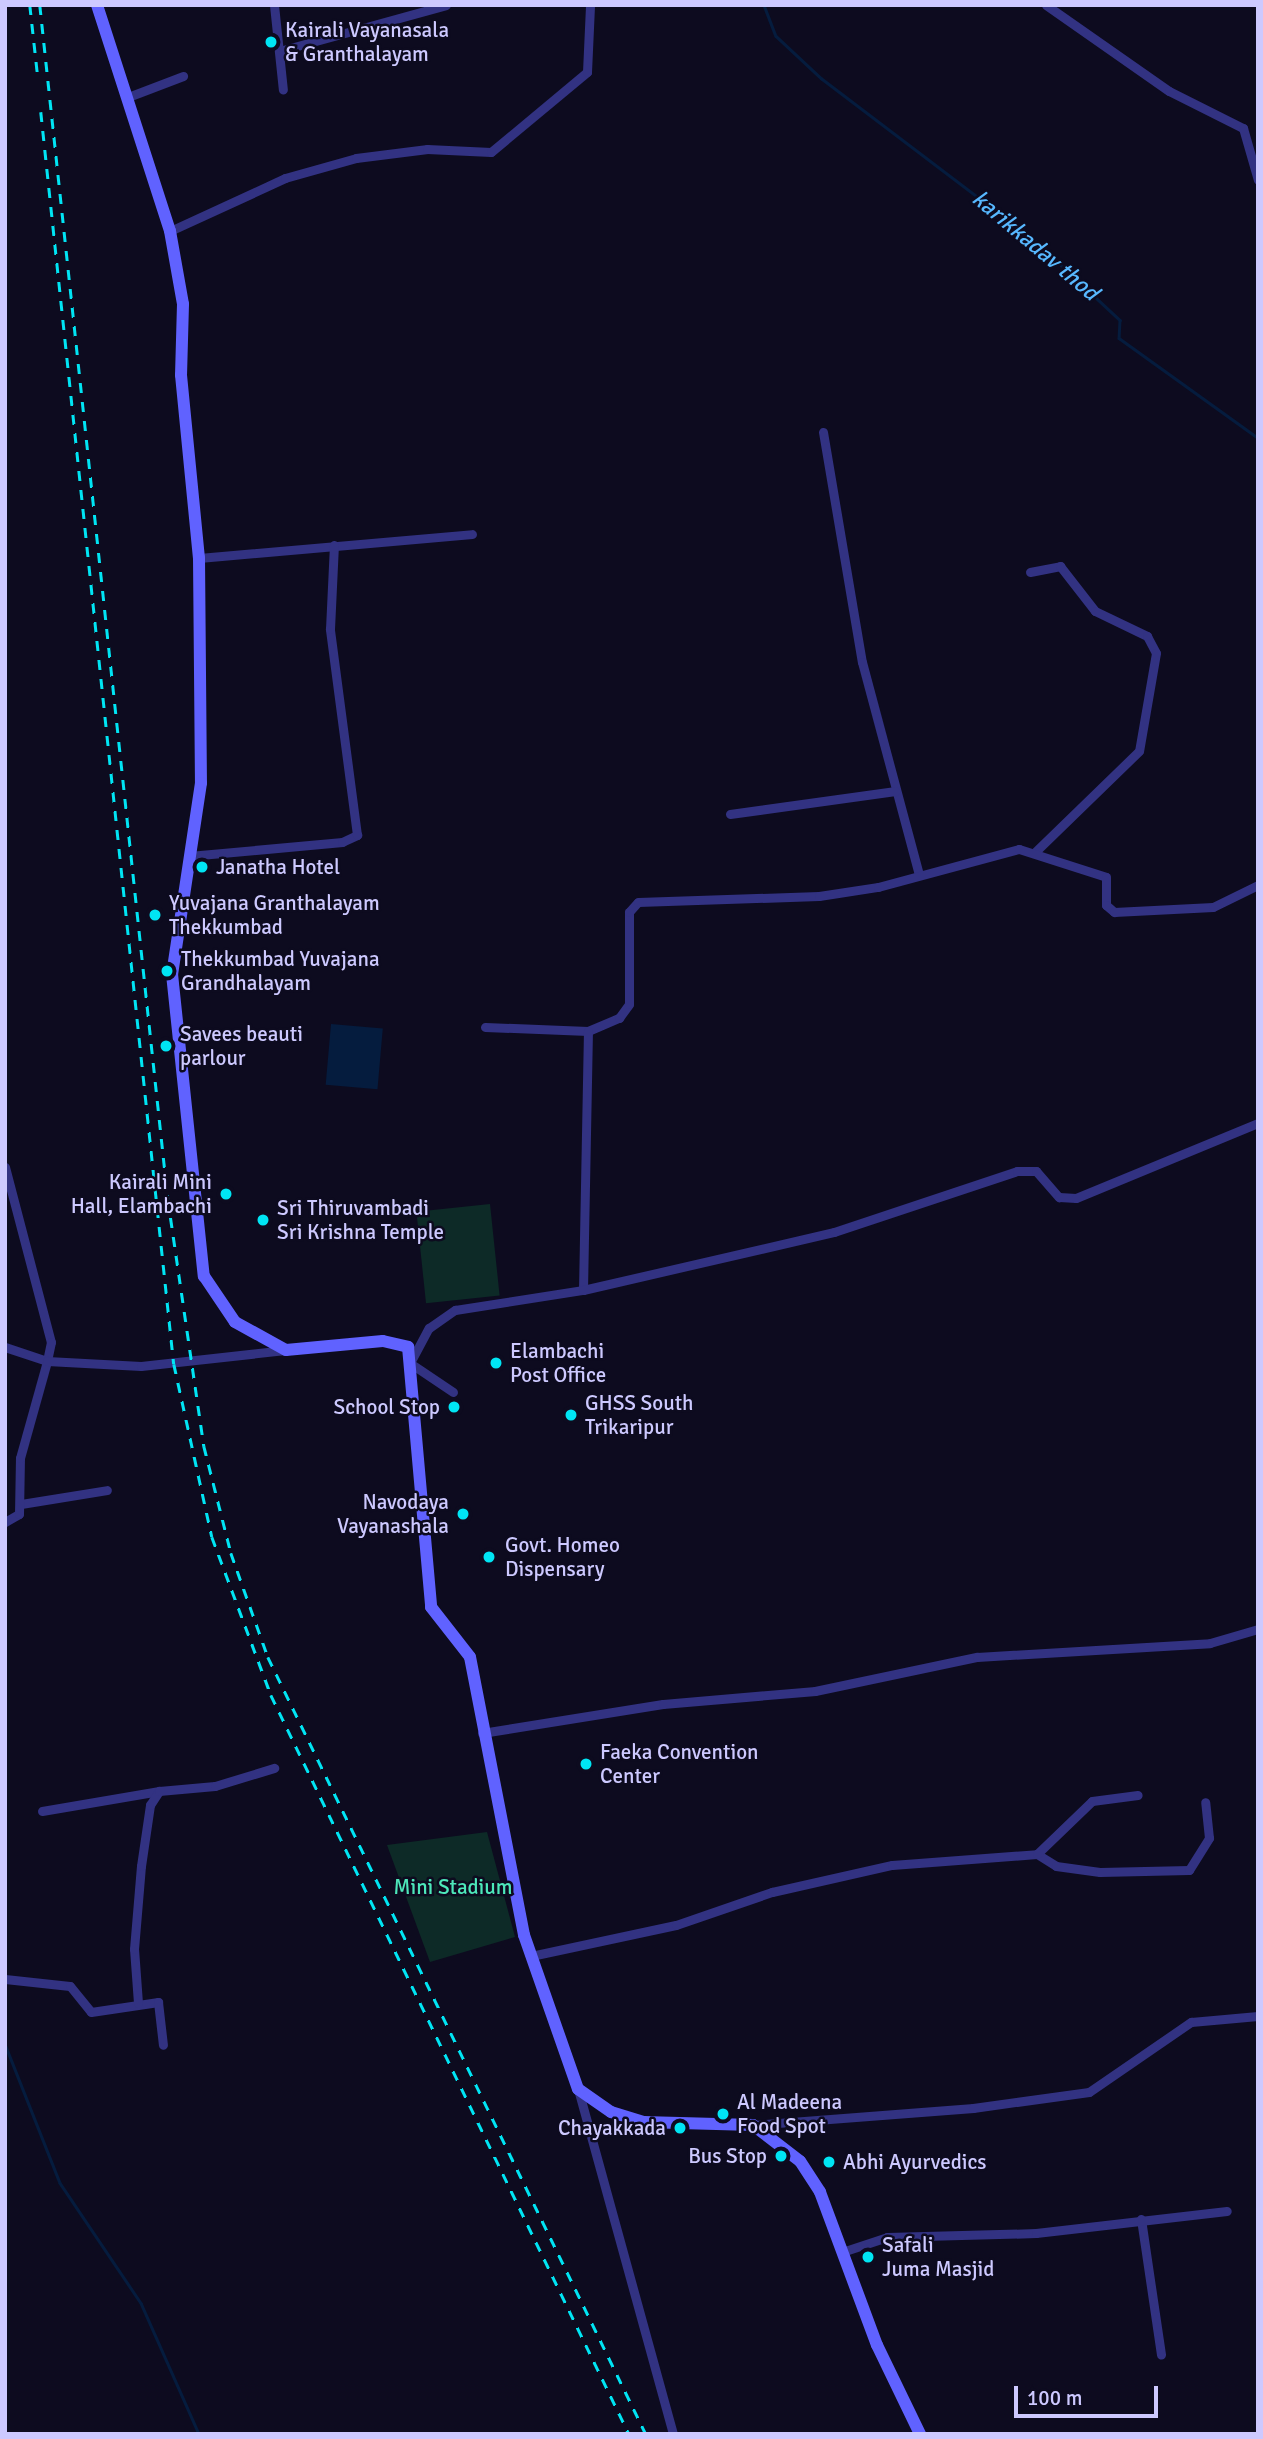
<!DOCTYPE html>
<style>
body{margin:0}
#map{position:relative;width:1263px;height:2439px;overflow:hidden;background:#0d0b1f;font-family:Signika,sans-serif}
div>[style]{position:absolute}
.green>*{inset:0;background:#0d2a27;transform-origin:0 0}
.water>*{inset:0;background:#051c3e;transform-origin:0 0}
.stream>*{height:2.5px;margin:-1.25px;padding:0 1.25px;transform-origin:1.25px;border-radius:1.25px;background:#051c3e}
.minor>*{height:9px;margin:-4.5px;padding:0 4.5px;transform-origin:4.5px;border-radius:4.5px;background:#323282}
.secondary>*{height:12px;margin:-6px;padding:0 6px;transform-origin:6px;border-radius:6px;background:#6062ff}
.rail>*{height:2.5px;margin-top:-1.25px;transform-origin:0;background:repeating-linear-gradient(90deg,#00e5f4 0 10px,transparent 0 19px)}
.dots>*{width:19px;height:19px;translate:-50% -50%;box-sizing:border-box;border:4px solid #0d0b1f;border-radius:50%}
span{translate:-50% -50%;white-space:nowrap;text-align:center;line-height:1.15;-webkit-text-stroke:5px #0d0b1f;paint-order:stroke}
.poi-label{font-size:21px;color:#cdc9ff}
.left{translate:0 -50%;text-align:left}
.right{translate:-100% -50%;text-align:right}
.park-label{font-size:21px;color:#4de7ba}
.water-label{font-size:23px;color:#57b8ff;font-style:italic}
.frame{position:absolute;inset:0;border:7px solid #cdc9ff;pointer-events:none}
.scale{position:absolute;left:1014px;top:2386px;width:144px;height:32px;box-sizing:border-box;border:4px solid #cdc9ff;border-top:0;padding-left:9px;font-size:21px;line-height:24px;white-space:nowrap;color:#cdc9ff;-webkit-text-stroke:5px #0d0b1f;paint-order:stroke}
</style>
<div id="map">
<div class="green">
<i style="left:490px;top:1204px;width:92px;height:74px;rotate:84deg"></i>
<i style="clip-path:polygon(487px 1832px,515px 1937px,430px 1962px,387px 1845px)"></i>
</div>
<div class="water">
<i style="left:331px;top:1024px;width:52px;height:61px;rotate:5deg"></i>
</div>
<div class="stream">
<i style="left:764px;top:5px;width:33px;rotate:69deg"></i>
<i style="left:776px;top:36px;width:62px;rotate:43deg"></i>
<i style="left:821px;top:78px;width:266px;rotate:37.2deg"></i>
<i style="left:1033px;top:239px;width:119px;rotate:43deg"></i>
<i style="left:1120px;top:320px;width:18px;rotate:93deg"></i>
<i style="left:1119px;top:338px;width:171px;rotate:35.7deg"></i>
<i style="left:5px;top:2044px;width:149px;rotate:68.4deg"></i>
<i style="left:60px;top:2183px;width:145px;rotate:56deg"></i>
<i style="left:141px;top:2303px;width:143px;rotate:66.1deg"></i>
</div>
<div class="minor">
<i style="left:274px;top:5px;width:85px;rotate:84deg"></i>
<i style="left:1046px;top:5px;width:150px;rotate:35deg"></i>
<i style="left:1169px;top:91px;width:83px;rotate:26.6deg"></i>
<i style="left:1243px;top:128px;width:54px;rotate:73.9deg"></i>
<i style="left:283px;top:50px;width:169px;rotate:-15.4deg"></i>
<i style="left:128px;top:97px;width:59px;rotate:-20.9deg"></i>
<i style="left:170px;top:231px;width:127px;rotate:-24.7deg"></i>
<i style="left:285px;top:178px;width:74px;rotate:-15.7deg"></i>
<i style="left:356px;top:158px;width:72px;rotate:-7.2deg"></i>
<i style="left:427px;top:149px;width:64px;rotate:2.7deg"></i>
<i style="left:491px;top:152px;width:125px;rotate:-39.8deg"></i>
<i style="left:587px;top:72px;width:67px;rotate:-87.4deg"></i>
<i style="left:823px;top:432px;width:233px;rotate:80.4deg"></i>
<i style="left:862px;top:662px;width:220px;rotate:75deg"></i>
<i style="left:199px;top:558px;width:274px;rotate:-5deg"></i>
<i style="left:1030px;top:572px;width:31px;rotate:-11deg"></i>
<i style="left:1060px;top:566px;width:57px;rotate:52.1deg"></i>
<i style="left:1095px;top:611px;width:58px;rotate:25.7deg"></i>
<i style="left:1147px;top:636px;width:19px;rotate:62deg"></i>
<i style="left:1156px;top:653px;width:99px;rotate:99.8deg"></i>
<i style="left:1139px;top:751px;width:145px;rotate:135.8deg"></i>
<i style="left:730px;top:814px;width:167px;rotate:-7.9deg"></i>
<i style="left:189px;top:856px;width:154px;rotate:-5.2deg"></i>
<i style="left:342px;top:842px;width:17px;rotate:-25deg"></i>
<i style="left:357px;top:835px;width:208px;rotate:-97.5deg"></i>
<i style="left:330px;top:629px;width:84px;rotate:-87.3deg"></i>
<i style="left:485px;top:1027px;width:103px;rotate:2.2deg"></i>
<i style="left:588px;top:1031px;width:34px;rotate:-23deg"></i>
<i style="left:619px;top:1018px;width:17px;rotate:-54deg"></i>
<i style="left:629px;top:1004px;width:92px;rotate:-90deg"></i>
<i style="left:629px;top:912px;width:13px;rotate:-48deg"></i>
<i style="left:638px;top:902px;width:181px;rotate:-1.9deg"></i>
<i style="left:819px;top:896px;width:60px;rotate:-8.7deg"></i>
<i style="left:878px;top:887px;width:146px;rotate:-15.1deg"></i>
<i style="left:1019px;top:849px;width:91px;rotate:17.8deg"></i>
<i style="left:1106px;top:877px;width:28px;rotate:90deg"></i>
<i style="left:1106px;top:905px;width:11px;rotate:41deg"></i>
<i style="left:1114px;top:912px;width:99px;rotate:-2.9deg"></i>
<i style="left:1213px;top:907px;width:50px;rotate:-26.1deg"></i>
<i style="left:5px;top:1167px;width:181px;rotate:75.3deg"></i>
<i style="left:51px;top:1342px;width:19px;rotate:102deg"></i>
<i style="left:47px;top:1361px;width:44px;rotate:-161.6deg"></i>
<i style="left:583px;top:1290px;width:259px;rotate:-88.9deg"></i>
<i style="left:453px;top:1392px;width:52px;rotate:-146deg"></i>
<i style="left:410px;top:1363px;width:40px;rotate:-62deg"></i>
<i style="left:429px;top:1328px;width:32px;rotate:-35deg"></i>
<i style="left:455px;top:1310px;width:130px;rotate:-8.9deg"></i>
<i style="left:583px;top:1290px;width:258px;rotate:-13deg"></i>
<i style="left:834px;top:1232px;width:193px;rotate:-18.4deg"></i>
<i style="left:1017px;top:1171px;width:19px"></i>
<i style="left:1036px;top:1171px;width:35px;rotate:49deg"></i>
<i style="left:1059px;top:1197px;width:17px;rotate:3deg"></i>
<i style="left:1076px;top:1198px;width:197px;rotate:-22.4deg"></i>
<i style="left:21px;top:1504px;width:87px;rotate:-9.2deg"></i>
<i style="left:5px;top:1522px;width:16px;rotate:-30deg"></i>
<i style="left:19px;top:1514px;width:56px;rotate:-89deg"></i>
<i style="left:20px;top:1458px;width:101px;rotate:-74.4deg"></i>
<i style="left:47px;top:1361px;width:94px;rotate:3deg"></i>
<i style="left:141px;top:1366px;width:145px;rotate:-6.3deg"></i>
<i style="left:482px;top:1733px;width:183px;rotate:-9.1deg"></i>
<i style="left:663px;top:1704px;width:153px;rotate:-4.9deg"></i>
<i style="left:815px;top:1691px;width:166px;rotate:-11.9deg"></i>
<i style="left:977px;top:1657px;width:233px;rotate:-3.4deg"></i>
<i style="left:1210px;top:1643px;width:50px;rotate:-16.3deg"></i>
<i style="left:42px;top:1811px;width:119px;rotate:-9.7deg"></i>
<i style="left:1037px;top:1854px;width:22px;rotate:32deg"></i>
<i style="left:1056px;top:1866px;width:44px;rotate:7.8deg"></i>
<i style="left:1100px;top:1872px;width:89px;rotate:-1.3deg"></i>
<i style="left:1189px;top:1870px;width:38px;rotate:-58deg"></i>
<i style="left:1209px;top:1838px;width:36px;rotate:-96deg"></i>
<i style="left:531px;top:1956px;width:148px;rotate:-12.1deg"></i>
<i style="left:676px;top:1925px;width:102px;rotate:-19deg"></i>
<i style="left:772px;top:1892px;width:123px;rotate:-12.7deg"></i>
<i style="left:892px;top:1865px;width:145px;rotate:-4.3deg"></i>
<i style="left:1037px;top:1854px;width:76px;rotate:-43.9deg"></i>
<i style="left:1092px;top:1801px;width:46px;rotate:-7.4deg"></i>
<i style="left:5px;top:1979px;width:65px;rotate:6.1deg"></i>
<i style="left:70px;top:1986px;width:33px;rotate:51deg"></i>
<i style="left:91px;top:2012px;width:68px;rotate:-8.5deg"></i>
<i style="left:158px;top:2002px;width:43px;rotate:83.4deg"></i>
<i style="left:138px;top:2003px;width:54px;rotate:-94.2deg"></i>
<i style="left:134px;top:1949px;width:83px;rotate:-85.2deg"></i>
<i style="left:141px;top:1866px;width:62px;rotate:-81.6deg"></i>
<i style="left:150px;top:1805px;width:17px;rotate:-57deg"></i>
<i style="left:159px;top:1791px;width:56px;rotate:-5.1deg"></i>
<i style="left:215px;top:1786px;width:62px;rotate:-17deg"></i>
<i style="left:578px;top:2089px;width:358px;rotate:74.6deg"></i>
<i style="left:753px;top:2125px;width:221px;rotate:-4.4deg"></i>
<i style="left:973px;top:2108px;width:117px;rotate:-7.9deg"></i>
<i style="left:1089px;top:2092px;width:124px;rotate:-34.5deg"></i>
<i style="left:1191px;top:2022px;width:67px;rotate:-5.1deg"></i>
<i style="left:1141px;top:2219px;width:137px;rotate:81.6deg"></i>
<i style="left:842px;top:2252px;width:47px;rotate:-18.4deg"></i>
<i style="left:887px;top:2237px;width:149px;rotate:-1.5deg"></i>
<i style="left:1036px;top:2233px;width:192px;rotate:-6.6deg"></i>
</div>
<div class="secondary">
<i style="left:97px;top:5px;width:237px;rotate:72.1deg"></i>
<i style="left:170px;top:231px;width:74px;rotate:79.9deg"></i>
<i style="left:183px;top:304px;width:71px;rotate:91.6deg"></i>
<i style="left:181px;top:375px;width:184px;rotate:84.4deg"></i>
<i style="left:199px;top:558px;width:225px;rotate:89.5deg"></i>
<i style="left:201px;top:783px;width:193px;rotate:98.6deg"></i>
<i style="left:172px;top:974px;width:304px;rotate:84deg"></i>
<i style="left:204px;top:1276px;width:55px;rotate:56deg"></i>
<i style="left:235px;top:1322px;width:58px;rotate:28.8deg"></i>
<i style="left:286px;top:1350px;width:97px;rotate:-5.3deg"></i>
<i style="left:383px;top:1341px;width:26px;rotate:13deg"></i>
<i style="left:408px;top:1347px;width:261px;rotate:84.9deg"></i>
<i style="left:431px;top:1607px;width:63px;rotate:52deg"></i>
<i style="left:470px;top:1657px;width:283px;rotate:79deg"></i>
<i style="left:524px;top:1935px;width:163px;rotate:70.7deg"></i>
<i style="left:578px;top:2089px;width:40px;rotate:34.9deg"></i>
<i style="left:611px;top:2112px;width:34px;rotate:17deg"></i>
<i style="left:643px;top:2122px;width:110px;rotate:1.6deg"></i>
<i style="left:753px;top:2125px;width:59px;rotate:37.5deg"></i>
<i style="left:800px;top:2161px;width:37px;rotate:57deg"></i>
<i style="left:820px;top:2192px;width:163px;rotate:69.6deg"></i>
<i style="left:877px;top:2345px;width:99px;rotate:64.2deg"></i>
</div>
<div class="rail">
<i style="left:30px;top:5px;width:73px;rotate:83.7deg"></i>
<i style="left:40px;top:5px;width:1201px;rotate:83.88deg"></i>
<i style="left:168px;top:1199px;width:250px;rotate:81.7deg"></i>
<i style="left:204px;top:1446px;width:110px;rotate:75.8deg"></i>
<i style="left:231px;top:1553px;width:110px;rotate:70.4deg"></i>
<i style="left:268px;top:1657px;width:864px;rotate:64.06deg"></i>
<i style="left:41px;top:112px;width:1259px;rotate:83.94deg"></i>
<i style="left:174px;top:1364px;width:177px;rotate:77.6deg"></i>
<i style="left:212px;top:1537px;width:169px;rotate:69.5deg"></i>
<i style="left:271px;top:1695px;width:821px;rotate:64.15deg"></i>
</div>
<div class="dots">
<i style="left:271px;top:42px;background:#00e5f4"></i>
<i style="left:202px;top:867px;background:#00e5f4"></i>
<i style="left:155px;top:915px;background:#00e5f4"></i>
<i style="left:167px;top:971px;background:#00e5f4"></i>
<i style="left:166px;top:1046px;background:#00e5f4"></i>
<i style="left:226px;top:1194px;background:#00e5f4"></i>
<i style="left:263px;top:1220px;background:#00e5f4"></i>
<i style="left:496px;top:1363px;background:#00e5f4"></i>
<i style="left:454px;top:1407px;background:#00e5f4"></i>
<i style="left:571px;top:1415px;background:#00e5f4"></i>
<i style="left:463px;top:1514px;background:#00e5f4"></i>
<i style="left:489px;top:1557px;background:#00e5f4"></i>
<i style="left:586px;top:1764px;background:#00e5f4"></i>
<i style="left:723px;top:2114px;background:#00e5f4"></i>
<i style="left:680px;top:2128px;background:#00e5f4"></i>
<i style="left:781px;top:2156px;background:#00e5f4"></i>
<i style="left:829px;top:2162px;background:#00e5f4"></i>
<i style="left:868px;top:2257px;background:#00e5f4"></i>
</div>
<div class="poi-label">
<span class="left" style="left:285px;top:42px">Kairali Vayanasala<br>&amp; Granthalayam</span>
<span class="left" style="left:216px;top:867px">Janatha Hotel</span>
<span class="left" style="left:169px;top:915px">Yuvajana Granthalayam<br>Thekkumbad</span>
<span class="left" style="left:181px;top:971px">Thekkumbad Yuvajana<br>Grandhalayam</span>
<span class="left" style="left:180px;top:1046px">Savees beauti<br>parlour</span>
<span class="right" style="left:212px;top:1194px">Kairali Mini<br>Hall, Elambachi</span>
<span class="left" style="left:277px;top:1220px">Sri Thiruvambadi<br>Sri Krishna Temple</span>
<span class="left" style="left:510px;top:1363px">Elambachi<br>Post Office</span>
<span class="left" style="left:585px;top:1415px">GHSS South<br>Trikaripur</span>
<span class="right" style="left:440px;top:1407px">School Stop</span>
<span class="right" style="left:449px;top:1514px">Navodaya<br>Vayanashala</span>
<span class="left" style="left:505px;top:1557px">Govt. Homeo<br>Dispensary</span>
<span class="left" style="left:600px;top:1764px">Faeka Convention<br>Center</span>
<span class="left" style="left:737px;top:2114px">Al Madeena<br>Food Spot</span>
<span class="right" style="left:666px;top:2128px">Chayakkada</span>
<span class="right" style="left:767px;top:2156px">Bus Stop</span>
<span class="left" style="left:843px;top:2162px">Abhi Ayurvedics</span>
<span class="left" style="left:882px;top:2257px">Safali<br>Juma Masjid</span>
</div>
<div class="park-label">
<span style="left:453px;top:1887px">Mini Stadium</span>
</div>
<div class="water-label">
<span style="left:1035px;top:246px;rotate:40deg">karikkadav thod</span>
</div>
<div class="frame"></div>
<div class="scale">100 m</div>
</div>
